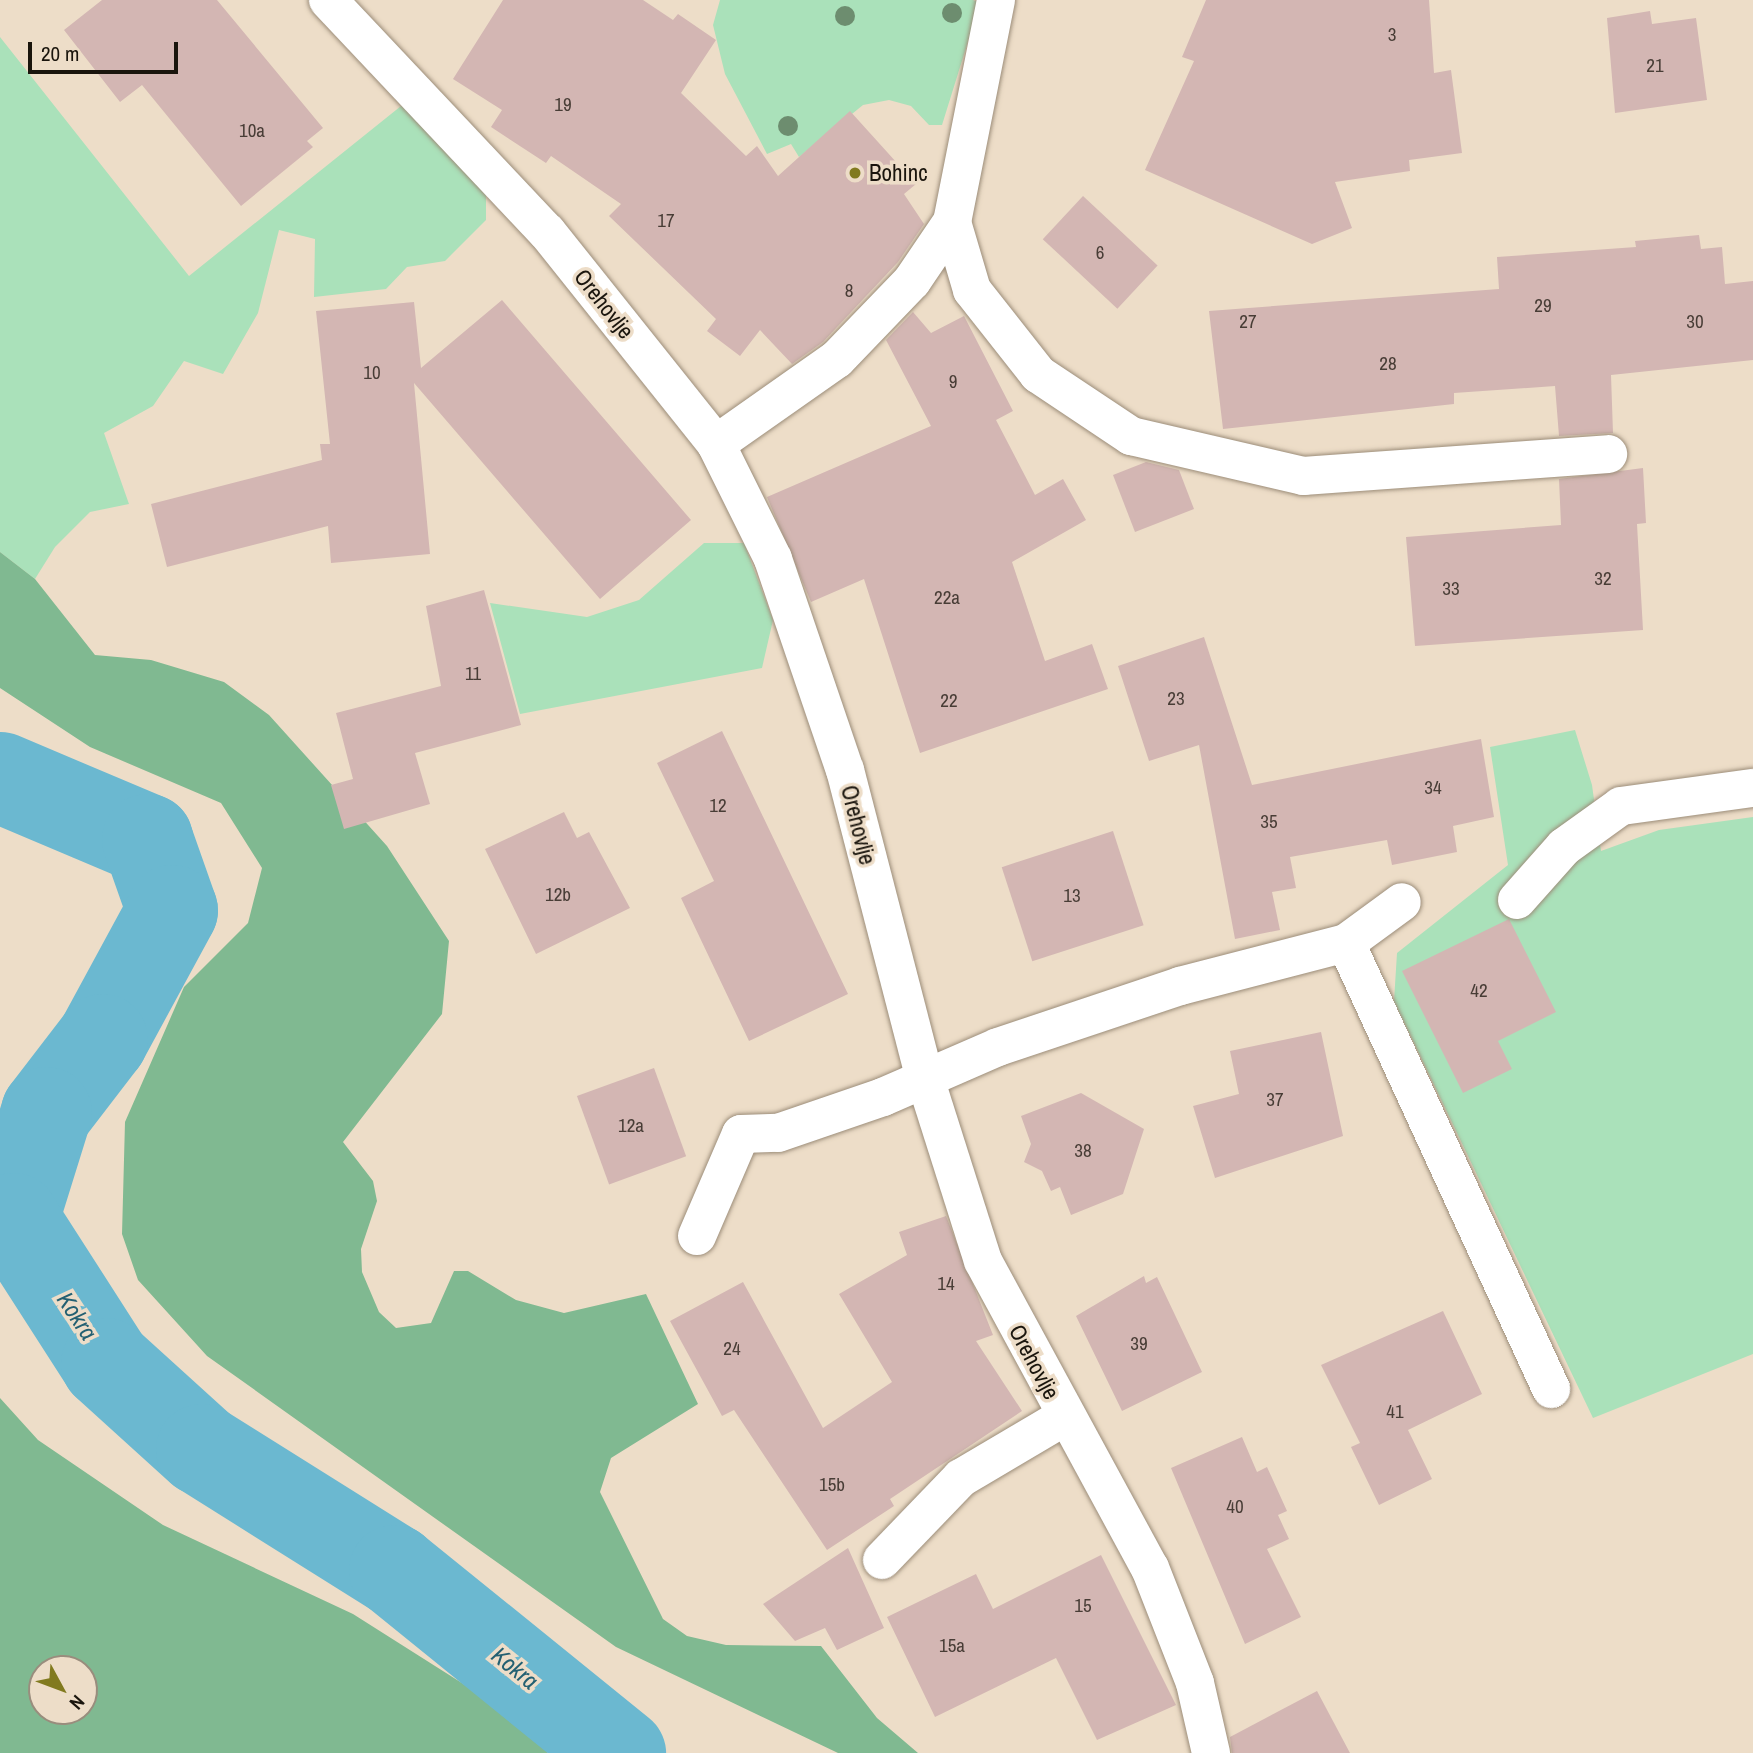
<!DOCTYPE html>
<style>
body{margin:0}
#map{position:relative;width:1753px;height:1753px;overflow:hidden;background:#edddc8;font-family:"Archivo Narrow",sans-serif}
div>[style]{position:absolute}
.green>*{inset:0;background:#aae1ba}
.forest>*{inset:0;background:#80b991}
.river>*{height:91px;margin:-45.5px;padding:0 45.5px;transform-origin:45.5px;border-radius:45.5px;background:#6bb8d0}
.building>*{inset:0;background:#d3b6b3;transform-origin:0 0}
.roads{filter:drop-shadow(0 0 2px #9c8d79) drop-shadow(0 0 2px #9c8d79)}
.minor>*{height:38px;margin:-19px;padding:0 19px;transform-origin:19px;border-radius:19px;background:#fff}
.trees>*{width:20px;height:20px;margin:-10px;border-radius:50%;background:#6d8d6f}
.dots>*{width:19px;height:19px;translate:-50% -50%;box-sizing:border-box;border:4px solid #edddc8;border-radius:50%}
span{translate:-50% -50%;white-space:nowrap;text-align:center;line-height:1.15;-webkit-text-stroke:7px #edddc8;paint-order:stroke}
.number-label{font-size:19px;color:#483d36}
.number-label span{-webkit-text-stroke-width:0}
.poi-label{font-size:23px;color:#1a150d}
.left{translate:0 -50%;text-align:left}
.street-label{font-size:23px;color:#1a150d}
.water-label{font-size:24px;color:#236072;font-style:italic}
.north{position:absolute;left:28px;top:1655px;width:70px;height:70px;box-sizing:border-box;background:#edddc8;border:2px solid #998d7d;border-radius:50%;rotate:131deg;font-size:19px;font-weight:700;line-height:28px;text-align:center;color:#1a150d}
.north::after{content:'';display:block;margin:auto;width:24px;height:32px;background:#817a1f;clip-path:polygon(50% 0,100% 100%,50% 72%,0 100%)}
.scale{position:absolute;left:28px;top:42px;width:150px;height:32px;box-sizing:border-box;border:4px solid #1a150d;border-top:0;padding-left:9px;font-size:21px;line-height:24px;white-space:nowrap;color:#1a150d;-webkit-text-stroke:5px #edddc8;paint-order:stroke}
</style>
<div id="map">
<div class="green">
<i style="clip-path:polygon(720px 0,973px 0,980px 3px,942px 125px,929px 125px,911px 106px,889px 100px,863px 105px,799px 157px,791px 144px,767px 154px,725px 74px,713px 25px)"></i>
<i style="clip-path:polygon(0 37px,189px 276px,406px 102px,486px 193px,486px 220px,445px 261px,407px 267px,386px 289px,314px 297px,315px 239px,279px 230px,258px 313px,223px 374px,184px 361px,153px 406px,104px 433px,129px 504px,90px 512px,55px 547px,35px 579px,0 552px)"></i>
<i style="clip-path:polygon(704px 543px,744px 543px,773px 620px,762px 668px,520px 714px,490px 603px,587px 617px,639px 600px)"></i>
<i style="clip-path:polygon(1575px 730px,1592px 785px,1601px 851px,1659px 830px,1753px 817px,1753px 1354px,1593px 1418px,1394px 1001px,1397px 953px,1508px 865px,1490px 747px)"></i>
</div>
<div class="forest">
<i style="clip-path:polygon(0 552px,35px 579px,95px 655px,151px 660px,224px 682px,269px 715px,387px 846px,449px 941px,442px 1014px,343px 1142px,373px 1181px,377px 1201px,361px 1249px,362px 1272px,379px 1312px,396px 1328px,431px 1323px,454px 1271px,468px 1271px,516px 1300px,564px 1313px,646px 1294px,698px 1404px,611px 1458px,600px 1492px,663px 1619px,687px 1636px,726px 1645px,821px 1646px,877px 1718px,918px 1753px,838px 1753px,616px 1647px,207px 1356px,138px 1280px,122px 1234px,125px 1122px,184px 987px,248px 923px,262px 868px,221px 803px,90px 747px,0 688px)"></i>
<i style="clip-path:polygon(evenodd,0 1398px,38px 1440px,163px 1525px,353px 1614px,514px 1716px,548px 1753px,0 1753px,0 1398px,84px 1669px,84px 1711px,42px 1711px,42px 1669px,84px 1669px)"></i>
</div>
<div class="river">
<i style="left:0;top:777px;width:160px;rotate:22.9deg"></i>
<i style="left:147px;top:839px;width:75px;rotate:70.6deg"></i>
<i style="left:172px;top:910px;width:147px;rotate:118.5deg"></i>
<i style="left:102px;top:1039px;width:92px;rotate:127.5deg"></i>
<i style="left:46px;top:1112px;width:111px;rotate:107.3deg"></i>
<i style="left:13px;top:1218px;width:172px;rotate:57.3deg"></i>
<i style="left:106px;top:1363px;width:128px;rotate:42.2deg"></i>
<i style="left:201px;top:1449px;width:228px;rotate:32.1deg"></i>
<i style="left:394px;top:1570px;width:291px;rotate:39deg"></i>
</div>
<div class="building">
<i style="clip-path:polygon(102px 0,217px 0,323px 128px,307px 141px,313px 147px,241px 206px,142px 85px,120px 102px,64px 30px)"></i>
<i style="clip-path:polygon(503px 0,643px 0,673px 20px,678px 14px,716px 40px,681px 93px,746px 156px,757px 146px,778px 176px,850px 111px,916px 184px,904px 194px,924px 224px,898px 262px,823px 342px,792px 364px,760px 330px,740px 356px,707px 331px,716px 319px,609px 216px,621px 204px,551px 156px,546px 163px,491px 127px,502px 110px,453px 79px)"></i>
<i style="clip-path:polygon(1206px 0,1429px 0,1434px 73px,1451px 70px,1462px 153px,1409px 160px,1410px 171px,1335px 182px,1352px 228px,1312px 244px,1145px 170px,1194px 61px,1182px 57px)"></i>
<i style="clip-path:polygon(1650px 11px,1652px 24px,1696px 18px,1707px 100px,1615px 113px,1607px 18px)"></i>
<i style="left:1083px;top:196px;width:102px;height:59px;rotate:43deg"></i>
<i style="clip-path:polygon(1699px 235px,1701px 249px,1722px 247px,1725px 284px,1753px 281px,1753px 360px,1611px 375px,1613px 433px,1559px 436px,1555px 386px,1454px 393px,1454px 404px,1223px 429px,1209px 311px,1499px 289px,1497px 257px,1636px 247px,1635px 241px)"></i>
<i style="clip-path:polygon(502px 300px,691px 520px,600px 599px,414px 383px,430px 554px,331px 563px,328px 526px,167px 567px,151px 504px,322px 460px,320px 444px,330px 444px,316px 311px,414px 302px,421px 368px)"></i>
<i style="clip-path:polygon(913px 312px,931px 333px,964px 316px,1013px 411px,996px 420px,1035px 495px,1063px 479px,1086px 520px,1012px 562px,1045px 661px,1092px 644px,1108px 689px,920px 753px,864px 579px,811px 602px,767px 497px,931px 426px,886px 340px)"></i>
<i style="clip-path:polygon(1146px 462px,1179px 470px,1194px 509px,1135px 532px,1113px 475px)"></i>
<i style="clip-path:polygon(1643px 468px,1646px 523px,1637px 524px,1643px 630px,1415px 646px,1406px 537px,1561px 525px,1559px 479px)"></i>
<i style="clip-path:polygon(484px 590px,521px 725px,415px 753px,430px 804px,344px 829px,331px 785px,353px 779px,336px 713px,441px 686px,426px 606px)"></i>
<i style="clip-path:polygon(1204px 637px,1252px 785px,1481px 739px,1494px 817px,1453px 826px,1457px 852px,1392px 865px,1387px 840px,1290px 857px,1296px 888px,1272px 892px,1280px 930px,1235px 939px,1199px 745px,1149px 761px,1118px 666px)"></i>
<i style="clip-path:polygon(722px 731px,848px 994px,749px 1041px,681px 898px,714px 881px,657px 763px)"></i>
<i style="clip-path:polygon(564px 812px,577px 838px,589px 832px,630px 908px,536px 954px,485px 849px)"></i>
<i style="left:1113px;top:831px;width:99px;height:117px;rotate:72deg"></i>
<i style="clip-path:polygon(1509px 919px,1556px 1012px,1498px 1041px,1512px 1069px,1463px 1093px,1402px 971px)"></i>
<i style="clip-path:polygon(1321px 1032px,1343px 1136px,1215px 1178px,1193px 1106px,1239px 1094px,1230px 1051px)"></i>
<i style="left:654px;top:1068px;width:94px;height:82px;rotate:70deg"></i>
<i style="clip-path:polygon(1081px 1093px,1144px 1129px,1123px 1194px,1071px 1215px,1060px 1187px,1051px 1191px,1042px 1171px,1024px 1162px,1031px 1144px,1021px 1116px)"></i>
<i style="clip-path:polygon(946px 1216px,993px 1335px,976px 1341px,1022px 1411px,890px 1499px,894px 1506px,827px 1550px,734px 1410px,722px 1416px,670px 1321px,743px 1282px,823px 1428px,892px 1382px,839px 1294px,907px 1255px,899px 1232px)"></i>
<i style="clip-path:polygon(1144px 1276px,1146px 1283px,1157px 1277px,1202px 1372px,1122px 1411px,1076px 1316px)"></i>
<i style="clip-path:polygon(1443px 1311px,1482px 1394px,1408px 1430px,1432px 1479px,1379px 1505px,1351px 1447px,1360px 1443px,1321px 1365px)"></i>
<i style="clip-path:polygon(1242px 1437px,1257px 1472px,1267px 1467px,1287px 1511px,1278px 1515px,1289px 1539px,1267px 1549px,1301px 1617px,1245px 1644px,1171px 1468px)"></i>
<i style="clip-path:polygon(848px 1548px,884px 1628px,837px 1650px,825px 1628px,795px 1641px,763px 1604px)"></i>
<i style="clip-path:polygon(1101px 1555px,1176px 1705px,1097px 1740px,1056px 1658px,935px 1717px,887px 1617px,976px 1574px,993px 1609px)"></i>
<i style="clip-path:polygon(1317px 1691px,1350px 1753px,1232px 1753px,1230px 1737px)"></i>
</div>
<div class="roads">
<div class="minor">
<i style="left:328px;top:0;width:319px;rotate:46.7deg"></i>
<i style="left:547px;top:232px;width:271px;rotate:51.4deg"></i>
<i style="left:716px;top:444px;width:128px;rotate:63.6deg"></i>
<i style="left:773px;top:559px;width:223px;rotate:71.2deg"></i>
<i style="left:845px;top:770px;width:315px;rotate:75.5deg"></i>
<i style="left:924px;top:1075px;width:195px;rotate:72.4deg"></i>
<i style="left:983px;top:1261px;width:349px;rotate:61.5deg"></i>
<i style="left:1150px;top:1568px;width:123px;rotate:68.6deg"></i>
<i style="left:1195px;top:1683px;width:72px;rotate:77.1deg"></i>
<i style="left:996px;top:0;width:226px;rotate:101.2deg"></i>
<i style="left:952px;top:222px;width:71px;rotate:73.6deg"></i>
<i style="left:972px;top:290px;width:107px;rotate:51.8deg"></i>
<i style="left:1038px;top:374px;width:112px;rotate:33.7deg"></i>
<i style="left:1131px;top:436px;width:177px;rotate:13.1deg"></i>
<i style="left:1303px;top:476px;width:306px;rotate:-4.1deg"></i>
<i style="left:716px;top:444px;width:148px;rotate:-35.1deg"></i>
<i style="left:837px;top:359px;width:108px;rotate:-46.1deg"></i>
<i style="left:912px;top:281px;width:71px;rotate:-55.9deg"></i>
<i style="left:1517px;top:900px;width:71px;rotate:-48.4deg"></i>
<i style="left:1564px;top:847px;width:70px;rotate:-35.7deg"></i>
<i style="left:1621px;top:806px;width:133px;rotate:-7.8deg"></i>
<i style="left:1346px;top:943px;width:491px;rotate:65.3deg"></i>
<i style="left:697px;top:1236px;width:111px;rotate:-66.7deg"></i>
<i style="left:741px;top:1134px;width:37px;rotate:-2deg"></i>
<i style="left:778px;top:1133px;width:111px;rotate:-18.9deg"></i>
<i style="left:883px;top:1097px;width:125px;rotate:-23.5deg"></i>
<i style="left:998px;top:1047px;width:192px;rotate:-18.5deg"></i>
<i style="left:1180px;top:986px;width:171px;rotate:-14.5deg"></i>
<i style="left:1346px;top:943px;width:69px;rotate:-36.2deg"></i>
<i style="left:882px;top:1560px;width:114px;rotate:-46.1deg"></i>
<i style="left:961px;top:1478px;width:120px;rotate:-30.6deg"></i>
</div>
</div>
<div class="trees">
<i style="left:952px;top:13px"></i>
<i style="left:845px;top:16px"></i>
<i style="left:788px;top:126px"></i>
</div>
<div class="dots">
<i style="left:855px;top:173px;background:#817a1f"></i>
</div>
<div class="number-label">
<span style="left:1392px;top:35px">3</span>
<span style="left:1655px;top:66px">21</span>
<span style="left:563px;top:105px">19</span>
<span style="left:252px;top:131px">10a</span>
<span style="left:666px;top:221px">17</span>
<span style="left:1100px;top:253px">6</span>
<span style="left:849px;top:291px">8</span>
<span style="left:1543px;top:306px">29</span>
<span style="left:1248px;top:322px">27</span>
<span style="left:1695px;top:322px">30</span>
<span style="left:1388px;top:364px">28</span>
<span style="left:372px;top:373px">10</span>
<span style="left:953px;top:382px">9</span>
<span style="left:1603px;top:579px">32</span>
<span style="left:1451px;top:589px">33</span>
<span style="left:947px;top:598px">22a</span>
<span style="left:473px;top:674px">11</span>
<span style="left:1176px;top:699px">23</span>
<span style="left:949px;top:701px">22</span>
<span style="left:1433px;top:788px">34</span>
<span style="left:718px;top:806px">12</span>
<span style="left:1269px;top:822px">35</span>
<span style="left:558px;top:895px">12b</span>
<span style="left:1072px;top:896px">13</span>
<span style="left:1479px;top:991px">42</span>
<span style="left:1275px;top:1100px">37</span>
<span style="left:631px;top:1126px">12a</span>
<span style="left:1083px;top:1151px">38</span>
<span style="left:946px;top:1284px">14</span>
<span style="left:1139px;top:1344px">39</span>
<span style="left:732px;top:1349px">24</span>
<span style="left:1395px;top:1412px">41</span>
<span style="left:832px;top:1485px">15b</span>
<span style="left:1235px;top:1507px">40</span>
<span style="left:1083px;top:1606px">15</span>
<span style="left:952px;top:1646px">15a</span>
</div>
<div class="poi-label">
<span class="left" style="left:869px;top:173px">Bohinc</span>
</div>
<div class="street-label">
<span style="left:604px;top:304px;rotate:52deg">Orehovlje</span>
<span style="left:858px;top:825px;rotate:76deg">Orehovlje</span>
<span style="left:1034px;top:1362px;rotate:62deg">Orehovlje</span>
</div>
<div class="water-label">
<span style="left:77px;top:1316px;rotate:57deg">Kokra</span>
<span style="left:515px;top:1668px;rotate:39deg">Kokra</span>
</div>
<div class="north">N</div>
<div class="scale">20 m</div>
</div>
